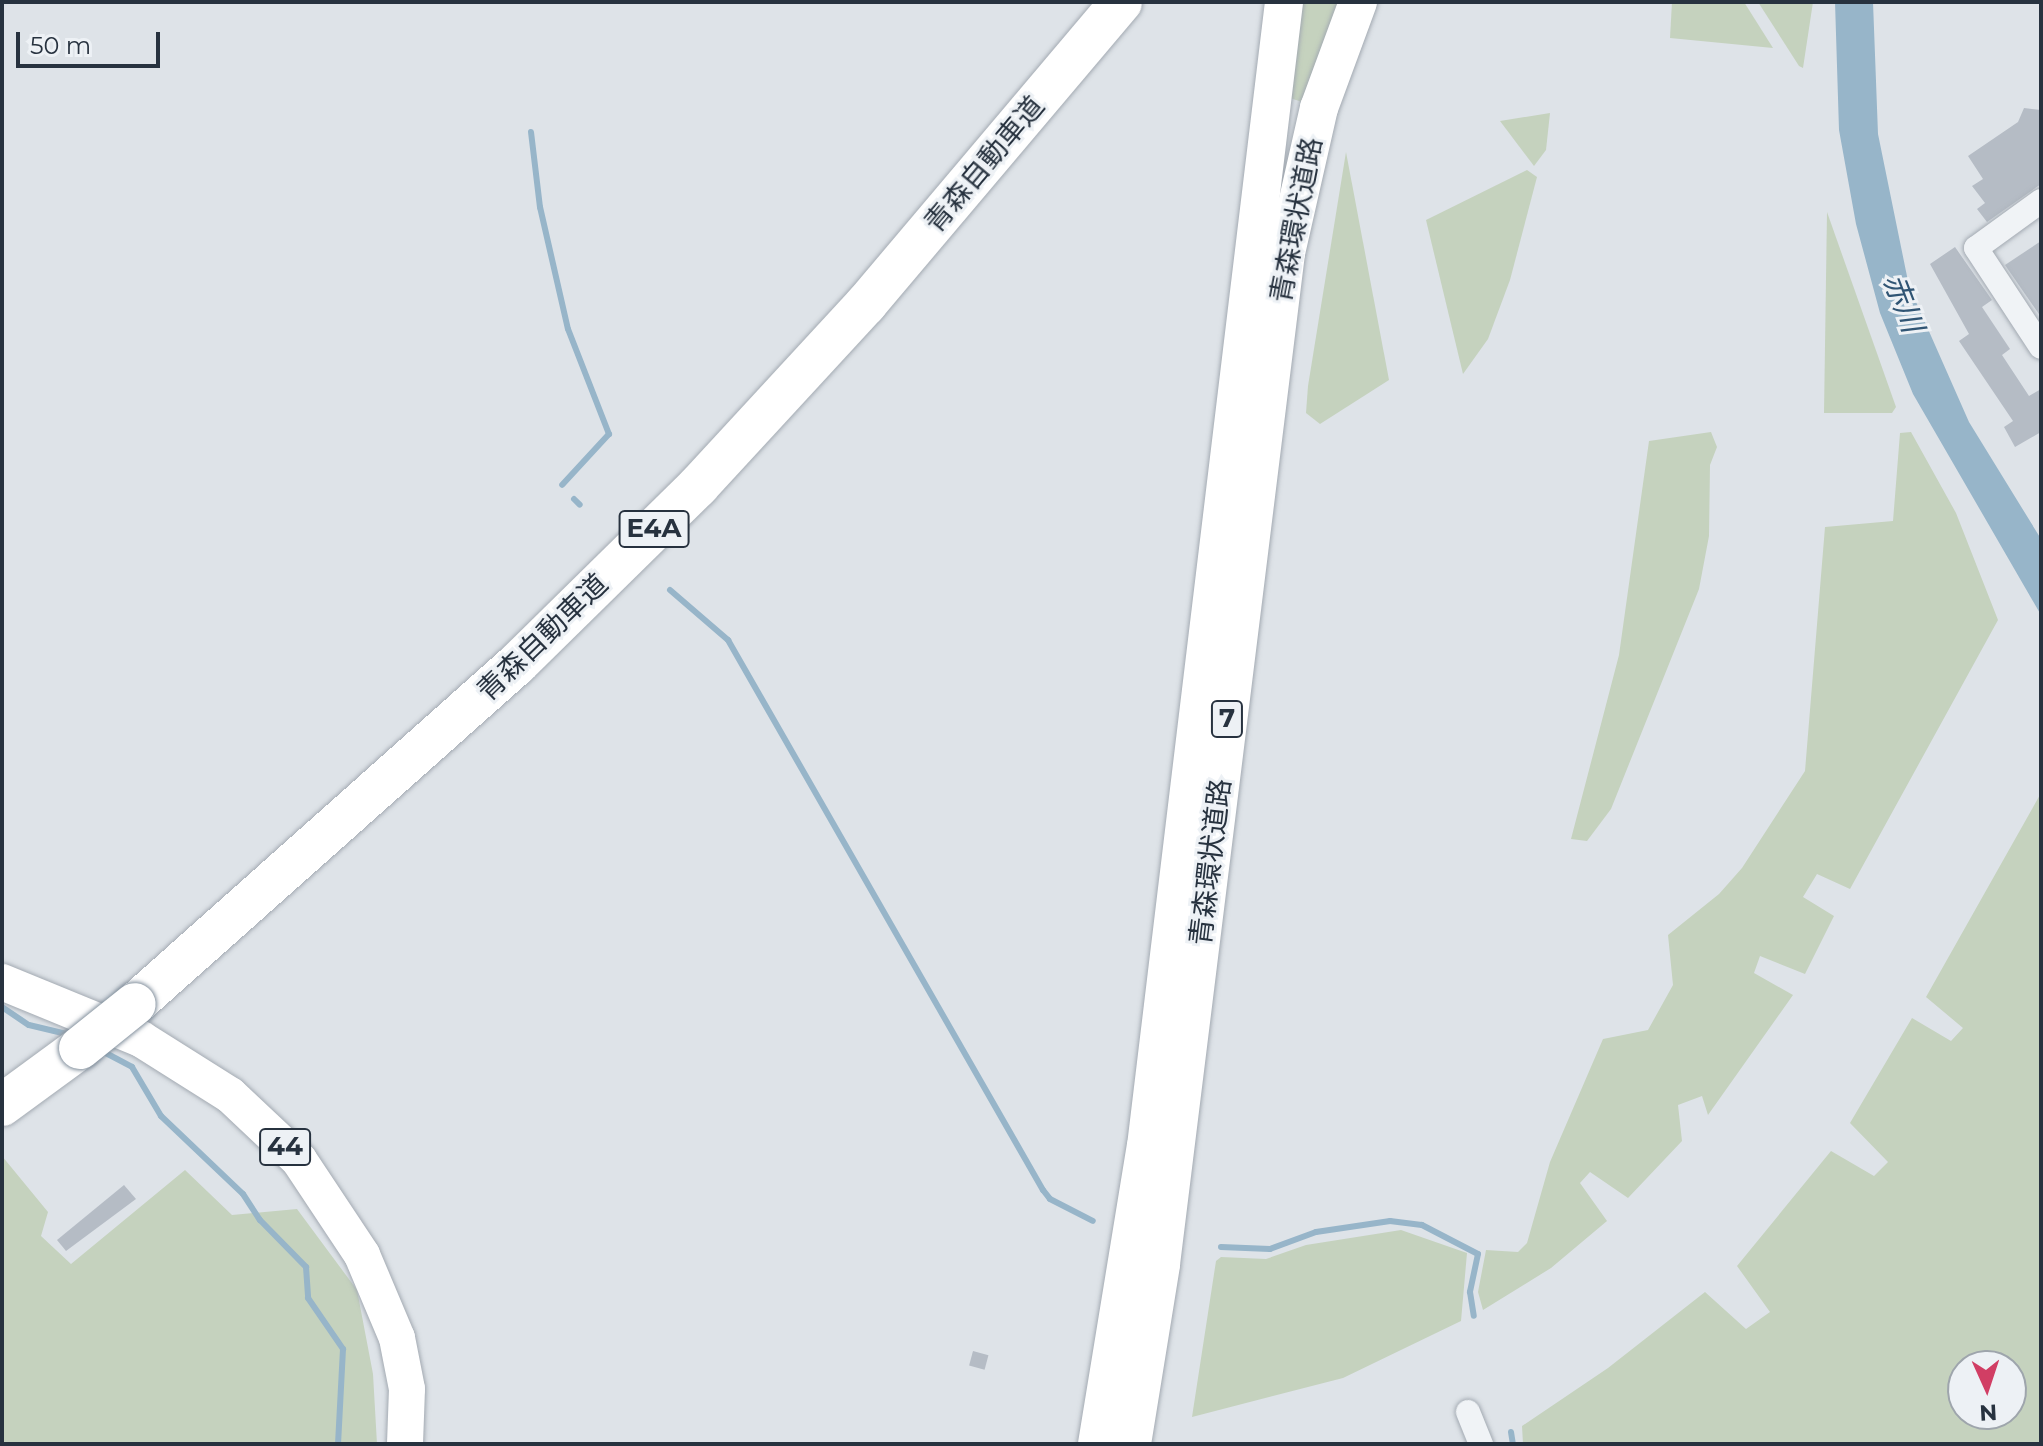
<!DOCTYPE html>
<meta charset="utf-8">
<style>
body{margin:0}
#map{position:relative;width:2043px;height:1446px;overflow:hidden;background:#dee3e8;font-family:Montserrat,"Noto Sans JP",sans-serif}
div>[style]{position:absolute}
.green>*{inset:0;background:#c5d2be}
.water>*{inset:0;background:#97b5c9}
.stream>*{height:6px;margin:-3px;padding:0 3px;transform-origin:3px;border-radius:3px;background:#97b5c9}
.building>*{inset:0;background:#b5bcc5;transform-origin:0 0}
.roads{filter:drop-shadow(0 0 2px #a3aab2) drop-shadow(0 0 2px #a3aab2)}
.minor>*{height:24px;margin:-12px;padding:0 12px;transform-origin:12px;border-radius:12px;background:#f0f3f6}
.primary>*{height:36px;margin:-18px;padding:0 18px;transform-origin:18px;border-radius:18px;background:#fff}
.trunk>*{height:38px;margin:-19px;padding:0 19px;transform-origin:19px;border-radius:19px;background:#fff}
.motorway>*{height:42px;margin:-21px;padding:0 21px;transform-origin:21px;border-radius:21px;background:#fff}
.bridges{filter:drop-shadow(0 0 2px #85929f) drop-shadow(0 0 2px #85929f)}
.motorway-bridge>*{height:42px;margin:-21px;padding:0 21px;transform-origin:21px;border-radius:21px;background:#fff}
span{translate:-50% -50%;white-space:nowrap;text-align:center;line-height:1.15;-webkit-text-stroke:6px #edf1f5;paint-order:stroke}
.shield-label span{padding:2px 6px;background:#edf1f5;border:2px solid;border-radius:6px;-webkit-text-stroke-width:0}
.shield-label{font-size:26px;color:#27323f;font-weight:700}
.street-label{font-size:28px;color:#27323f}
.water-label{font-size:30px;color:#305574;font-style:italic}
.frame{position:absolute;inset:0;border:4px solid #27323f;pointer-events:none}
.north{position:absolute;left:1947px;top:1350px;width:80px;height:80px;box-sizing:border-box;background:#edf1f5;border:2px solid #9ea5ac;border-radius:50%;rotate:177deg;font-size:22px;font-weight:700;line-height:32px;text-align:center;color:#27323f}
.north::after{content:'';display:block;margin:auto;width:28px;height:36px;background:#d13e64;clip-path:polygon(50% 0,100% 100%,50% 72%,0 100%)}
.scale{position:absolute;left:16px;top:32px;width:144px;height:36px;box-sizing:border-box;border:4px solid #27323f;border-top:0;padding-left:10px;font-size:24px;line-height:28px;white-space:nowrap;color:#27323f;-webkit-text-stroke:6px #edf1f5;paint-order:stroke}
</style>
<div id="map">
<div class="green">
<i style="clip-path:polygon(1303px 2px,1346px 2px,1302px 102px,1287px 97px)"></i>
<i style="clip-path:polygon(1672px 2px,1744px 2px,1773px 48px,1670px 38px)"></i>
<i style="clip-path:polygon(1758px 2px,1813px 2px,1803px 68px,1799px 66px)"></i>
<i style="clip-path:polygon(1550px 113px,1546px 150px,1534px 166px,1500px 121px)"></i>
<i style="clip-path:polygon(1346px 152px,1389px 380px,1320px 424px,1306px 413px,1308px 386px)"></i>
<i style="clip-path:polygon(1527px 170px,1537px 177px,1510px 280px,1488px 339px,1463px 374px,1426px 220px)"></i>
<i style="clip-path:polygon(1827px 212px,1896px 407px,1892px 413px,1824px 413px)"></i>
<i style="clip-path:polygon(1711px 432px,1717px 447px,1710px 465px,1709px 536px,1699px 589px,1611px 809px,1587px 841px,1571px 839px,1619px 655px,1649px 441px)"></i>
<i style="clip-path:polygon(1911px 432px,1956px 513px,1998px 620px,1850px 889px,1817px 874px,1803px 897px,1834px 916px,1805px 974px,1760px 956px,1754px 973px,1793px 995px,1708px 1115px,1702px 1096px,1678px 1105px,1682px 1141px,1628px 1198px,1590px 1172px,1580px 1183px,1607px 1221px,1551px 1268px,1483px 1310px,1478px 1292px,1486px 1250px,1518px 1252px,1527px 1243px,1550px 1162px,1603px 1039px,1648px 1030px,1673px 985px,1668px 935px,1719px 894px,1742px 868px,1805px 771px,1825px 527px,1893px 521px,1900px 433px)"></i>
<i style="clip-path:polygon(evenodd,2041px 793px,2041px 1444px,1523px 1444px,1522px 1426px,1608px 1368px,1705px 1292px,1746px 1329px,1770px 1312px,1737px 1266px,1831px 1151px,1874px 1176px,1888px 1162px,1850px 1123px,1912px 1018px,1951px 1041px,1963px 1028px,1926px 997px,2041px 793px,1963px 1366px,2011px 1366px,2011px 1414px,1963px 1414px,1963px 1366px)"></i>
<i style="clip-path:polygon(2px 1156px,48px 1212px,41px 1236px,71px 1264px,185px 1170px,232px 1215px,297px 1209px,357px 1290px,373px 1374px,377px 1444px,2px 1444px)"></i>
<i style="clip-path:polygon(1401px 1230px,1467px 1253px,1461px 1321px,1343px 1378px,1192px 1417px,1216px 1261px,1221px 1257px,1266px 1259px,1306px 1245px)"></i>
</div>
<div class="water">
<i style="clip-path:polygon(1835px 2px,1873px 2px,1878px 134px,1909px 286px,1969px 422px,2041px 539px,2041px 615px,1913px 394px,1880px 313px,1856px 224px,1839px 130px)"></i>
</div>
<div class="stream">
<i style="left:531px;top:132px;width:76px;rotate:83.2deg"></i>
<i style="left:540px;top:207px;width:125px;rotate:77.1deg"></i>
<i style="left:568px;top:329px;width:113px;rotate:68.7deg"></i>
<i style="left:609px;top:434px;width:69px;rotate:132.7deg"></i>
<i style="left:574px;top:499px;width:8px;rotate:45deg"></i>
<i style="left:670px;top:590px;width:77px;rotate:40.8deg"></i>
<i style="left:728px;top:640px;width:634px;rotate:60.2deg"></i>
<i style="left:1043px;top:1190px;width:11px;rotate:52deg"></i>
<i style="left:1050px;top:1199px;width:48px;rotate:27.1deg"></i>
<i style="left:2px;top:1007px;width:32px;rotate:34deg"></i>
<i style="left:29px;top:1025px;width:43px;rotate:13.4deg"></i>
<i style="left:102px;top:1051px;width:34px;rotate:28deg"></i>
<i style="left:132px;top:1067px;width:57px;rotate:59.4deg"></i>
<i style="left:161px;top:1116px;width:113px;rotate:43.6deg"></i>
<i style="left:243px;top:1194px;width:31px;rotate:57deg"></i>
<i style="left:260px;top:1220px;width:66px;rotate:45.6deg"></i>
<i style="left:306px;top:1267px;width:31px;rotate:86deg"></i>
<i style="left:308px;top:1298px;width:62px;rotate:55.5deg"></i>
<i style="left:343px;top:1349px;width:95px;rotate:93deg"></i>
<i style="left:1221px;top:1247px;width:49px;rotate:2.3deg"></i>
<i style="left:1270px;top:1249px;width:49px;rotate:-20.3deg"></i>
<i style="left:1316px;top:1232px;width:75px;rotate:-8.5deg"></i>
<i style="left:1390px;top:1221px;width:32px;rotate:7deg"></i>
<i style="left:1422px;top:1225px;width:63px;rotate:27.4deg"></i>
<i style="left:1478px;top:1254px;width:39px;rotate:102deg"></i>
<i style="left:1470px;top:1292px;width:24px;rotate:81deg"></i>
<i style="left:1511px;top:1432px;width:12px;rotate:81deg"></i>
</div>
<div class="building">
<i style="clip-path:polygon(2024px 108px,2041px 110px,2041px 184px,1987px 222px,1977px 209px,1985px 203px,1972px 186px,1983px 179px,1968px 156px,2018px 122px)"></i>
<i style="clip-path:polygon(2041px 241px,2041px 317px,2005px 265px)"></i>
<i style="clip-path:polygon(1955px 247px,1992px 300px,1982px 307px,2010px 349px,2002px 355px,2029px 396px,2041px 389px,2041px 432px,2015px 447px,2004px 427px,2013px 421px,1959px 341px,1969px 334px,1930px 264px)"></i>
<i style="clip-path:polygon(124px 1185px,136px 1199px,66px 1251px,57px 1240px)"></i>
<i style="left:973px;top:1351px;width:16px;height:15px;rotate:15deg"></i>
</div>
<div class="roads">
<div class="minor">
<i style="left:2041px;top:201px;width:80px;rotate:144.1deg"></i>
<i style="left:1976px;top:248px;width:118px;rotate:56.7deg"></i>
<i style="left:1468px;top:1412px;width:35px;rotate:68deg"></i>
</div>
<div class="primary">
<i style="left:2px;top:982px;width:150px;rotate:22.3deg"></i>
<i style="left:141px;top:1039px;width:105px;rotate:32.2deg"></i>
<i style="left:230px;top:1095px;width:95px;rotate:43.3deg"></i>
<i style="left:299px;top:1160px;width:114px;rotate:56.4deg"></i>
<i style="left:362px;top:1255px;width:90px;rotate:67.1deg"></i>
<i style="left:397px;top:1338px;width:52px;rotate:78.9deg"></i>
<i style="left:407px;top:1389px;width:55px;rotate:92.1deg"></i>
</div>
<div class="trunk">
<i style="left:1097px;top:1444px;width:302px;rotate:-80.7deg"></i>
<i style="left:1146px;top:1146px;width:1152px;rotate:-83.12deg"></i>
<i style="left:1132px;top:1444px;width:182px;rotate:-80.8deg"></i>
<i style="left:1161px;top:1264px;width:1019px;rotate:-82.95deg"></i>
<i style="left:1286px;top:253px;width:149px;rotate:-77.2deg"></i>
<i style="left:1319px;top:108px;width:113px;rotate:-69.8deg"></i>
</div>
<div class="motorway">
<i style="left:135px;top:1004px;width:511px;rotate:-41.67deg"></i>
<i style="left:517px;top:664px;width:254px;rotate:-44.5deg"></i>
<i style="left:698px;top:486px;width:248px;rotate:-47.3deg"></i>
<i style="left:866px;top:304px;width:395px;rotate:-49.8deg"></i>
<i style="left:2px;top:1105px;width:97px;rotate:-36.2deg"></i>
</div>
</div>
<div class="bridges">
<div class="motorway-bridge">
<i style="left:80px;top:1048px;width:70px;rotate:-38.7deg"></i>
</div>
</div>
<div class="shield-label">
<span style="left:654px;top:529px">E4A</span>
<span style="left:1227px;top:719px">7</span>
<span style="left:285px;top:1147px">44</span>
</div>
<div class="street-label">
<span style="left:984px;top:164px;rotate:-50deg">青森自動車道</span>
<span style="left:1296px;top:220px;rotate:-79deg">青森環状道路</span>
<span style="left:542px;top:637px;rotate:-44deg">青森自動車道</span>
<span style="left:1210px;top:862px;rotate:-83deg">青森環状道路</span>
</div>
<div class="water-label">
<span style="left:1903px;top:303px;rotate:69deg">赤川</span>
</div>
<div class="frame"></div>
<div class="north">N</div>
<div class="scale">50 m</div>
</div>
